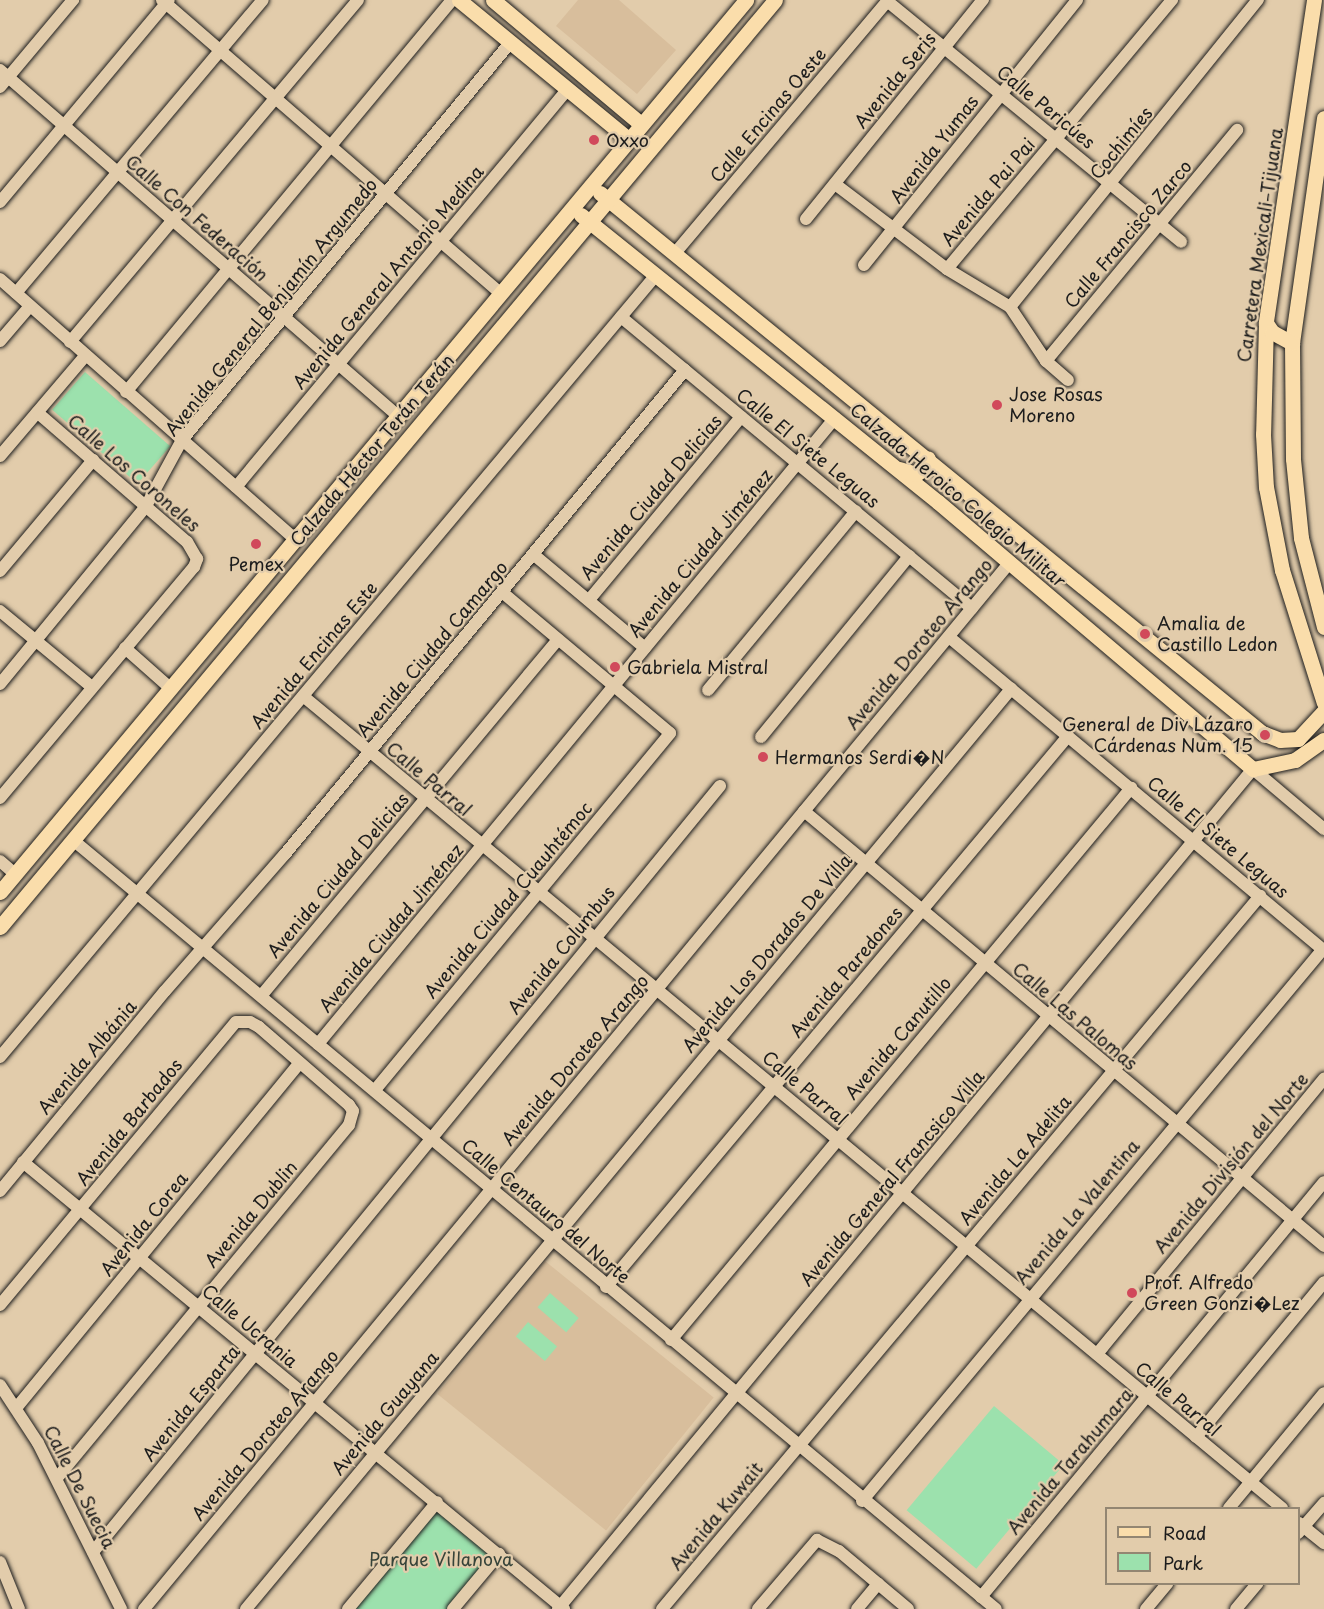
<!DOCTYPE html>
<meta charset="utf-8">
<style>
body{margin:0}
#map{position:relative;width:1324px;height:1609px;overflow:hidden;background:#e2ccab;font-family:"Playpen Sans",sans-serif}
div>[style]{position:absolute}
.built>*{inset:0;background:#d8be9c;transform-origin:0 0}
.green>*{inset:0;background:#9ce1ad;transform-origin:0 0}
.roads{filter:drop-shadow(0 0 2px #1c1c1c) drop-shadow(0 0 2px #1c1c1c)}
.minor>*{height:12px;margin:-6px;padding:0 6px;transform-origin:6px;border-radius:6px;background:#e2ccab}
.major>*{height:15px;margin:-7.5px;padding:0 7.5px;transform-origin:7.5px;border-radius:7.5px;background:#faddab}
.dots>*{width:16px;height:16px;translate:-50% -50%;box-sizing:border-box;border:3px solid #e2ccab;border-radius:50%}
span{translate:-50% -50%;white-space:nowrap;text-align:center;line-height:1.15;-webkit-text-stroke:4.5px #e2ccab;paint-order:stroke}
.street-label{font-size:18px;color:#1c1c1c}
.poi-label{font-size:18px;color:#1c1c1c}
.left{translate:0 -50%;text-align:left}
.right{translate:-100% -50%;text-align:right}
.park-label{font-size:18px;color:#364339}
.legend{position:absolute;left:1105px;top:1507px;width:195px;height:78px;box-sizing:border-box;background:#e2ccab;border:2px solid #938672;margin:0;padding:8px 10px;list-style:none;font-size:18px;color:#1c1c1c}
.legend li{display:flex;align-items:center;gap:12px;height:30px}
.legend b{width:30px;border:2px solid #938672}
</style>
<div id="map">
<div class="built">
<i style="clip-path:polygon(578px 0,619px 0,676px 50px,637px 94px,556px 26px)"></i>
<i style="left:545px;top:1261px;width:217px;height:171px;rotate:39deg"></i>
</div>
<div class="green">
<i style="left:85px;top:372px;width:113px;height:50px;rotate:41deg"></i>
<i style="left:550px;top:1293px;width:38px;height:19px;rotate:41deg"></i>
<i style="left:528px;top:1322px;width:38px;height:19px;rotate:40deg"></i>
<i style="left:994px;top:1406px;width:91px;height:136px;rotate:40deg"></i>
<i style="clip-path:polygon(437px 1503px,497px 1553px,451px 1609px,349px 1609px)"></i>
</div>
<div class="roads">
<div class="minor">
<i style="left:162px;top:0;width:447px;rotate:40.9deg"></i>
<i style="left:887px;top:1px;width:380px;rotate:39.3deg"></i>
<i style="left:0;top:70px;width:527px;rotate:41deg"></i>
<i style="left:0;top:87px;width:114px;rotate:-50deg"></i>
<i style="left:835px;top:184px;width:141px;rotate:37.2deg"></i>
<i style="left:947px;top:269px;width:74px;rotate:31.1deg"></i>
<i style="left:1010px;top:307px;width:65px;rotate:56.3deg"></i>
<i style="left:1046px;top:361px;width:29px;rotate:41deg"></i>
<i style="left:0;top:202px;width:263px;rotate:-50.1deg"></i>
<i style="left:806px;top:219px;width:282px;rotate:-51.1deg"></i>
<i style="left:676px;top:252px;width:329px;rotate:-49.9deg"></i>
<i style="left:864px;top:265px;width:340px;rotate:-51.2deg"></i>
<i style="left:947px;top:269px;width:351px;rotate:-50.1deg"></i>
<i style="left:0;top:279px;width:392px;rotate:41.4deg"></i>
<i style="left:16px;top:293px;width:383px;rotate:-49.9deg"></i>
<i style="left:1010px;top:307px;width:395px;rotate:-51.1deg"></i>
<i style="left:621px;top:317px;width:456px;rotate:39.7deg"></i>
<i style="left:0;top:341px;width:46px;rotate:-49.4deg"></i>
<i style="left:70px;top:342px;width:447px;rotate:-49.9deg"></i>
<i style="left:1046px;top:361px;width:300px;rotate:-50.4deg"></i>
<i style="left:126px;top:392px;width:510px;rotate:-50.25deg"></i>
<i style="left:0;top:456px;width:131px;rotate:-49.6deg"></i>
<i style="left:236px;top:487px;width:517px;rotate:-50.18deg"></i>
<i style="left:533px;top:554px;width:146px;rotate:40deg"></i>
<i style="left:0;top:571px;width:145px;rotate:-50deg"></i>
<i style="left:589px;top:600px;width:238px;rotate:-50.3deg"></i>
<i style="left:0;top:611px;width:119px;rotate:39.6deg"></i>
<i style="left:949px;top:637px;width:488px;rotate:39.9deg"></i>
<i style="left:125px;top:648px;width:60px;rotate:41.6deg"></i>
<i style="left:0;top:684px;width:230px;rotate:-50.6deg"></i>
<i style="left:146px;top:506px;width:75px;rotate:-61.4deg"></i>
<i style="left:182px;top:440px;width:515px;rotate:-50.44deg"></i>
<i style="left:708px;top:690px;width:232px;rotate:-50.4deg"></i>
<i style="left:303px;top:696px;width:1272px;rotate:39.67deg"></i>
<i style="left:761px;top:737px;width:234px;rotate:-50.7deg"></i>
<i style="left:0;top:798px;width:302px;rotate:-50deg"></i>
<i style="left:194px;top:567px;width:9px;rotate:-69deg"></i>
<i style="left:197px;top:559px;width:20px;rotate:-120deg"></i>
<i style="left:187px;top:542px;width:198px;rotate:-139.1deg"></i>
<i style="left:804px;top:811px;width:678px;rotate:39.91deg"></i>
<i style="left:73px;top:840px;width:1201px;rotate:39.8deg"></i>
<i style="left:0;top:861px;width:20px;rotate:41deg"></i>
<i style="left:261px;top:996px;width:464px;rotate:-50.2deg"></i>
<i style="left:318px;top:1044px;width:812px;rotate:-50.45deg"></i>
<i style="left:0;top:1057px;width:1019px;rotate:-50.01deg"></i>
<i style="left:375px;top:1090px;width:463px;rotate:-50.4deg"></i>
<i style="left:670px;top:733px;width:219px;rotate:-140deg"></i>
<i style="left:23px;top:1162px;width:702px;rotate:39.57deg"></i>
<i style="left:0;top:1191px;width:259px;rotate:-50.5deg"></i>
<i style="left:165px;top:991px;width:182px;rotate:-48.8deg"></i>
<i style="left:285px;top:854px;width:628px;rotate:-50.43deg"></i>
<i style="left:606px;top:1287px;width:719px;rotate:-50.02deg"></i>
<i style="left:0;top:1305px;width:368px;rotate:-50.2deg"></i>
<i style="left:236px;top:1022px;width:14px"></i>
<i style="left:250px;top:1022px;width:10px;rotate:29deg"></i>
<i style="left:259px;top:1027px;width:119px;rotate:40.9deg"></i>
<i style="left:349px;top:1105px;width:7px;rotate:56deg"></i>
<i style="left:353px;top:1111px;width:15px;rotate:106deg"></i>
<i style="left:349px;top:1125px;width:458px;rotate:129.6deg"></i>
<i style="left:671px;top:1340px;width:719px;rotate:-50.19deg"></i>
<i style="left:1097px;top:1354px;width:357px;rotate:-50.5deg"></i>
<i style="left:0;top:1385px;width:69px;rotate:56.8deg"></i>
<i style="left:38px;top:1443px;width:186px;rotate:63.4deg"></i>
<i style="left:17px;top:1407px;width:444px;rotate:-50.6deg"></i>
<i style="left:1196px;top:1437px;width:201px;rotate:-50.4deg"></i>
<i style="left:862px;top:1501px;width:719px;rotate:-50.13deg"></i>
<i style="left:1229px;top:1508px;width:149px;rotate:-50.4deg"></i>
<i style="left:1299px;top:1523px;width:32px;rotate:39deg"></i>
<i style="left:1298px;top:1533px;width:40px;rotate:-49deg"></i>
<i style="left:93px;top:1552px;width:990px;rotate:-50.7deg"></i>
<i style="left:0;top:1562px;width:51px;rotate:68deg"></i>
<i style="left:981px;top:1597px;width:538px;rotate:-50.43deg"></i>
<i style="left:144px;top:1609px;width:1359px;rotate:-50.4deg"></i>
<i style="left:246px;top:1609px;width:1197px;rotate:-50.26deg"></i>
<i style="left:348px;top:1609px;width:139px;rotate:-50.2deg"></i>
<i style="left:453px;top:1609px;width:72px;rotate:-50.1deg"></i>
<i style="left:558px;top:1609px;width:1090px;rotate:-50.4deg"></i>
<i style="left:1253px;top:769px;width:93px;rotate:40.2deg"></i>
<i style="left:662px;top:1609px;width:931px;rotate:-50.01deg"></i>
<i style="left:758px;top:1609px;width:91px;rotate:-49.5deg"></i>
<i style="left:817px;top:1540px;width:25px;rotate:27deg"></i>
<i style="left:839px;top:1551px;width:90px;rotate:40deg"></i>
<i style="left:857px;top:1609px;width:33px;rotate:-50deg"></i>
<i style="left:1146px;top:1609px;width:33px;rotate:-50deg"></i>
<i style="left:1236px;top:1609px;width:33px;rotate:-50deg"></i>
</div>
<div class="major">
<i style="left:459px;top:0;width:219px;rotate:39.4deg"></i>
<i style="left:493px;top:0;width:193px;rotate:40deg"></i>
<i style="left:1314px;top:0;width:327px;rotate:98.5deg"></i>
<i style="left:1266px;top:323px;width:111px;rotate:91.5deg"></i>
<i style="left:1263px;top:434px;width:53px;rotate:86.8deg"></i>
<i style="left:1266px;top:487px;width:85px;rotate:79.1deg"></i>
<i style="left:1282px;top:570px;width:139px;rotate:72.5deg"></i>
<i style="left:1324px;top:118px;width:227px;rotate:98.1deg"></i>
<i style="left:1292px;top:343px;width:116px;rotate:89.5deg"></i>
<i style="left:1293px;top:459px;width:79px;rotate:84.2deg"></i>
<i style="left:1301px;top:538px;width:92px;rotate:75.5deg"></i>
<i style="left:600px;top:193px;width:854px;rotate:39.2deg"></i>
<i style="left:1262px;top:733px;width:19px;rotate:21deg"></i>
<i style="left:1280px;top:740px;width:18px;rotate:-3deg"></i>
<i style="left:1298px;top:739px;width:38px;rotate:-47deg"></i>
<i style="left:581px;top:215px;width:458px;rotate:38.8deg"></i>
<i style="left:938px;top:502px;width:413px;rotate:40.3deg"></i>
<i style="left:1253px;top:769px;width:43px;rotate:-12.1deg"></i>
<i style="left:1295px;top:760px;width:35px;rotate:-35deg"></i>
<i style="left:1266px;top:323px;width:11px;rotate:56deg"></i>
<i style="left:1272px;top:332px;width:23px;rotate:29deg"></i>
<i style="left:899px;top:469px;width:18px;rotate:16deg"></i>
<i style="left:916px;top:474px;width:11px;rotate:-34deg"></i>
<i style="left:925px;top:468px;width:10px;rotate:-73deg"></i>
<i style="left:0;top:892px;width:1163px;rotate:-50.09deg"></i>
<i style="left:0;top:927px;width:1208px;rotate:-50.1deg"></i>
</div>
</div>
<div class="dots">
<i style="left:594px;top:140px;background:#d1495b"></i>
<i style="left:997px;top:405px;background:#d1495b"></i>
<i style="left:256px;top:544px;background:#d1495b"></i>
<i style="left:1145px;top:634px;background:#d1495b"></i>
<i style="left:615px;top:667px;background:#d1495b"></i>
<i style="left:1265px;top:735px;background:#d1495b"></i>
<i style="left:763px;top:757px;background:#d1495b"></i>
<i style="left:1132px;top:1293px;background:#d1495b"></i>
</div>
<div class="street-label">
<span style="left:895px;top:80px;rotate:-51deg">Avenida Seris</span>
<span style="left:1046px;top:107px;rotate:39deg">Calle Pericúes</span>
<span style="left:768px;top:115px;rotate:-50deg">Calle Encinas Oeste</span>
<span style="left:1121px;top:143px;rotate:-51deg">Cochimíes</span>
<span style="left:934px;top:149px;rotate:-52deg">Avenida Yumas</span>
<span style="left:988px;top:192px;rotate:-50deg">Avenida Pai Pai</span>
<span style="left:197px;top:218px;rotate:41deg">Calle Con Federación</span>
<span style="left:1128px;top:234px;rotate:-50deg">Calle Francisco Zarco</span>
<span style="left:1260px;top:245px;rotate:-82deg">Carretera Mexicali–Tijuana</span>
<span style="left:388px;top:277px;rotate:-50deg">Avenida General Antonio Medina</span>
<span style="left:271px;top:307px;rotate:-51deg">Avenida General Benjamín Argumedo</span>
<span style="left:808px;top:448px;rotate:39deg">Calle El Siete Leguas</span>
<span style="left:372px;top:450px;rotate:-50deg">Calzada Héctor Terán Terán</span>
<span style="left:134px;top:473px;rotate:41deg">Calle Los Coroneles</span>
<span style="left:958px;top:495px;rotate:40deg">Calzada Heroico Colegio Militar</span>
<span style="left:651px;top:497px;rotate:-50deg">Avenida Ciudad Delicias</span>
<span style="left:700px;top:553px;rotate:-50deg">Avenida Ciudad Jiménez</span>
<span style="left:919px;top:644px;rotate:-50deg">Avenida Doroteo Arango</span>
<span style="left:432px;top:649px;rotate:-50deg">Avenida Ciudad Camargo</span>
<span style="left:314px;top:655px;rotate:-50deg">Avenida Encinas Este</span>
<span style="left:429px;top:779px;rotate:40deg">Calle Parral</span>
<span style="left:1218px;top:837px;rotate:40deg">Calle El Siete Leguas</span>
<span style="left:338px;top:875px;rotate:-50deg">Avenida Ciudad Delicias</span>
<span style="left:508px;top:900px;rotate:-50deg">Avenida Ciudad Cuauhtémoc</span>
<span style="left:391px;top:928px;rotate:-50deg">Avenida Ciudad Jiménez</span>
<span style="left:561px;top:950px;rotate:-51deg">Avenida Columbus</span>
<span style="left:767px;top:953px;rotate:-50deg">Avenida Los Dorados De Villa</span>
<span style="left:846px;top:972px;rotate:-50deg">Avenida Paredones</span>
<span style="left:1075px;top:1016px;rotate:40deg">Calle Las Palomas</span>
<span style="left:898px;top:1038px;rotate:-50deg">Avenida Canutillo</span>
<span style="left:87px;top:1057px;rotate:-50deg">Avenida Albánia</span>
<span style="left:575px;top:1060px;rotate:-50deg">Avenida Doroteo Arango</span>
<span style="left:805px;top:1088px;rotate:40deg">Calle Parral</span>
<span style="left:129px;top:1122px;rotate:-51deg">Avenida Barbados</span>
<span style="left:1015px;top:1160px;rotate:-50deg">Avenida La Adelita</span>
<span style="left:1231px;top:1163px;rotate:-50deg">Avenida División del Norte</span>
<span style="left:892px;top:1178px;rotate:-50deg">Avenida General Francsico Villa</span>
<span style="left:546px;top:1211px;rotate:40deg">Calle Centauro del Norte</span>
<span style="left:1077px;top:1212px;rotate:-50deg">Avenida La Valentina</span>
<span style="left:251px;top:1214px;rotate:-50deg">Avenida Dublin</span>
<span style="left:144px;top:1224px;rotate:-51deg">Avenida Corea</span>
<span style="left:250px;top:1326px;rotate:40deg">Calle Ucrania</span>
<span style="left:1178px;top:1399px;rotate:40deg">Calle Parral</span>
<span style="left:191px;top:1403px;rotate:-51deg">Avenida Esparta</span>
<span style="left:385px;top:1413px;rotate:-50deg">Avenida Guayana</span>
<span style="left:265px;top:1435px;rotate:-50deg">Avenida Doroteo Arango</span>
<span style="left:1070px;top:1461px;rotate:-50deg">Avenida Tarahumara</span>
<span style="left:80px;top:1487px;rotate:63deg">Calle De Suecia</span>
<span style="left:716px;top:1516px;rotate:-50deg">Avenida Kuwait</span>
</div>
<div class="poi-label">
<span class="left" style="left:606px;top:140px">Oxxo</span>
<span class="left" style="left:1009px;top:405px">Jose Rosas<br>Moreno</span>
<span style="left:256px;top:564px">Pemex</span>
<span class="left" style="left:1157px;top:634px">Amalia de<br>Castillo Ledon</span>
<span class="left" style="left:627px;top:667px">Gabriela Mistral</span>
<span class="right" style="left:1253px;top:735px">General de Div Lázaro<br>Cárdenas Num. 15</span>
<span class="left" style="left:775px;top:757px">Hermanos Serdi�N</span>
<span class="left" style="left:1144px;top:1293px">Prof. Alfredo<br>Green Gonzi�Lez</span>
</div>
<div class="park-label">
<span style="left:441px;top:1559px">Parque Villanova</span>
</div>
<ul class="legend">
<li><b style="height:8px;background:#faddab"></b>Road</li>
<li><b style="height:16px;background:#9ce1ad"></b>Park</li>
</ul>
</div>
